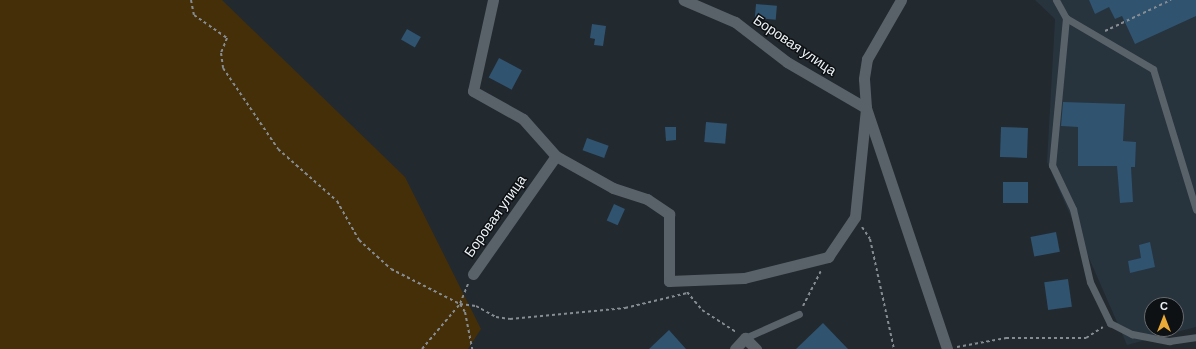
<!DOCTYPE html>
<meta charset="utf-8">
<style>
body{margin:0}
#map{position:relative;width:1196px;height:349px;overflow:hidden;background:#22292f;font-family:Barlow,sans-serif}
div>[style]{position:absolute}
.built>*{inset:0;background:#27333d}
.green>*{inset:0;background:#442f09}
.building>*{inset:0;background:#30536f;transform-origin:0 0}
.path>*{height:2px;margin-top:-1px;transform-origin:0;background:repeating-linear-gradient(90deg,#868c91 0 3px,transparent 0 6px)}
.service>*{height:7px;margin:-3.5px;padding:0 3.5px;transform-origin:3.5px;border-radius:3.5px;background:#5a6269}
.minor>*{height:11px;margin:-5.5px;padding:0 5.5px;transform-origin:5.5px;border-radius:5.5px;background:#5a6269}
.tertiary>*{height:11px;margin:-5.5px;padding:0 5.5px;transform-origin:5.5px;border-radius:5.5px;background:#5a6269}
span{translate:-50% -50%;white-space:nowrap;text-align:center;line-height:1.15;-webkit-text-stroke:3px #0e1114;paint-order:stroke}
.street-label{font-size:14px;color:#edf2f6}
.north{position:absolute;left:1144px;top:297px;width:40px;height:40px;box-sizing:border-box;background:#0e1114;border:1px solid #676b6e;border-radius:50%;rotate:0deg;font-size:11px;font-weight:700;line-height:16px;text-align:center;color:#edf2f6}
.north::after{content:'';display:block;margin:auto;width:14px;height:18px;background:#e9aa38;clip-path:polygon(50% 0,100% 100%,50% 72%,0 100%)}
</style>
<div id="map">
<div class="built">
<i style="clip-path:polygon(evenodd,1035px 0,1196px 0,1196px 327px,1127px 345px,1047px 162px,1055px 19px,1035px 0,1152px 305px,1176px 305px,1176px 329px,1152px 329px,1152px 305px)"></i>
</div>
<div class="green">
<i style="clip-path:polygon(0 0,222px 0,405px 177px,481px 329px,468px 349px,0 349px)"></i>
</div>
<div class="building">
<i style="clip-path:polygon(1089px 0,1196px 0,1196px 16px,1135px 44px,1122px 16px,1115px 19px,1109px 7px,1095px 14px)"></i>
<i style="left:756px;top:4px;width:21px;height:14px;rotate:5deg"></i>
<i style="clip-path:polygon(592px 24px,606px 26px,603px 46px,594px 45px,595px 39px,590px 38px)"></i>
<i style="left:407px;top:29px;width:16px;height:12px;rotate:30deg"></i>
<i style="left:499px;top:58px;width:26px;height:22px;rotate:28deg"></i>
<i style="clip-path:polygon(1063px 102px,1125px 104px,1123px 141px,1136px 142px,1135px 167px,1131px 167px,1133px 202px,1120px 203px,1117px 166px,1078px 166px,1078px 127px,1061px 126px)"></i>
<i style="left:706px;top:122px;width:21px;height:20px;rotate:5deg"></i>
<i style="clip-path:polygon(665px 127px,676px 127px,676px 140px,666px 141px)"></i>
<i style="left:1001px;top:127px;width:27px;height:30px;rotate:2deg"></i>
<i style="left:587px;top:138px;width:23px;height:13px;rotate:20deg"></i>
<i style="left:1003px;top:182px;width:25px;height:21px"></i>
<i style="left:614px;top:204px;width:12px;height:18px;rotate:24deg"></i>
<i style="left:1056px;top:232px;width:20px;height:26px;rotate:79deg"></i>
<i style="clip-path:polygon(1150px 242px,1155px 267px,1130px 273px,1128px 261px,1141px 258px,1139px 245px)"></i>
<i style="left:1068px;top:279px;width:28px;height:24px;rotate:82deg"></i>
<i style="clip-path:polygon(823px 323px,848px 349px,796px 349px)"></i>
<i style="clip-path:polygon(669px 330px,686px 349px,649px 349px)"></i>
</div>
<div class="path">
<i style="left:191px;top:0;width:15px;rotate:79deg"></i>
<i style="left:194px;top:15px;width:40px;rotate:34.9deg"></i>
<i style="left:227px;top:38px;width:16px;rotate:112deg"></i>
<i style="left:221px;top:53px;width:15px;rotate:82deg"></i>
<i style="left:223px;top:68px;width:98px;rotate:55.8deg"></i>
<i style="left:278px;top:149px;width:79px;rotate:41.4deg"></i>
<i style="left:337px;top:201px;width:45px;rotate:60.6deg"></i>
<i style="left:359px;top:240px;width:43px;rotate:42.2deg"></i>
<i style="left:391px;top:269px;width:77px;rotate:26.9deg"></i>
<i style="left:460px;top:304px;width:16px;rotate:7deg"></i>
<i style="left:476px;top:306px;width:23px;rotate:29deg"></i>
<i style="left:496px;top:317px;width:14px;rotate:8deg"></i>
<i style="left:510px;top:319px;width:116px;rotate:-5.5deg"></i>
<i style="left:625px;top:308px;width:64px;rotate:-13.6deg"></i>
<i style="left:1105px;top:31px;width:73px;rotate:-25.2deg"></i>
<i style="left:862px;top:227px;width:14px;rotate:56deg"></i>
<i style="left:870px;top:239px;width:113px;rotate:77.7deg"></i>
<i style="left:468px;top:284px;width:22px;rotate:112deg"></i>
<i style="left:460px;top:304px;width:9px;rotate:58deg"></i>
<i style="left:465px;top:312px;width:38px;rotate:79deg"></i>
<i style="left:687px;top:292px;width:23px;rotate:50deg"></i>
<i style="left:702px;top:310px;width:40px;rotate:32.9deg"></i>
<i style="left:803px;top:306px;width:39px;rotate:-63deg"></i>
<i style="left:957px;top:347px;width:50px;rotate:-10.4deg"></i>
<i style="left:1006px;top:338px;width:80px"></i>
<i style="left:1086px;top:338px;width:20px;rotate:-33deg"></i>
<i style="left:422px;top:349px;width:59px;rotate:-49.8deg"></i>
</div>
<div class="service">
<i style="left:1056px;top:0;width:21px;rotate:61deg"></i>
<i style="left:1066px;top:18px;width:148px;rotate:95.4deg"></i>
<i style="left:1052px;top:165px;width:49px;rotate:64.5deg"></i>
<i style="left:1073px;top:209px;width:75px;rotate:76.9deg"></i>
<i style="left:1090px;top:282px;width:46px;rotate:64deg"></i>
<i style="left:1110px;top:323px;width:25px;rotate:27deg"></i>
<i style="left:1132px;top:334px;width:38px;rotate:11deg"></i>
<i style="left:1169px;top:341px;width:27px;rotate:-8deg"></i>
<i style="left:1066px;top:18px;width:101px;rotate:30.4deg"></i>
<i style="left:1153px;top:69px;width:147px;rotate:73deg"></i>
<i style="left:745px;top:338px;width:59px;rotate:-24deg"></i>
</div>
<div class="minor">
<i style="left:493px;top:0;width:93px;rotate:102.4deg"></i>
<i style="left:473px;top:91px;width:57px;rotate:29.2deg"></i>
<i style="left:523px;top:119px;width:50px;rotate:48.3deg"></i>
<i style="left:556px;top:156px;width:65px;rotate:29.3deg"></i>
<i style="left:613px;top:188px;width:36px;rotate:18deg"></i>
<i style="left:647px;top:199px;width:27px;rotate:34deg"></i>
<i style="left:669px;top:214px;width:67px;rotate:90deg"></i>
<i style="left:669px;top:281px;width:75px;rotate:-2.3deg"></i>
<i style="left:744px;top:278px;width:87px;rotate:-14deg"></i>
<i style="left:828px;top:257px;width:48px;rotate:-56deg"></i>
<i style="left:855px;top:217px;width:110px;rotate:-84.2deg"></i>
<i style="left:866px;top:108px;width:91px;rotate:-149.8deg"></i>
<i style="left:787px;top:62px;width:66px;rotate:-142.4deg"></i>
<i style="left:735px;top:22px;width:56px;rotate:-156.7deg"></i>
<i style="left:473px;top:274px;width:144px;rotate:-54.9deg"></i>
<i style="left:735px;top:349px;width:15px;rotate:-48deg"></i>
<i style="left:745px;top:338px;width:16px;rotate:45deg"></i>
</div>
<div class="tertiary">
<i style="left:901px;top:0;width:68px;rotate:120deg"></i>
<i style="left:867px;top:59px;width:20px;rotate:99deg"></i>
<i style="left:864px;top:79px;width:29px;rotate:86deg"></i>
<i style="left:866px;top:108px;width:254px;rotate:71.4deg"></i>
</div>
<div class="street-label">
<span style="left:795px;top:45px;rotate:34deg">Боровая улица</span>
<span style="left:495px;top:216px;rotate:-55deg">Боровая улица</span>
</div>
<div class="north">С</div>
</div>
